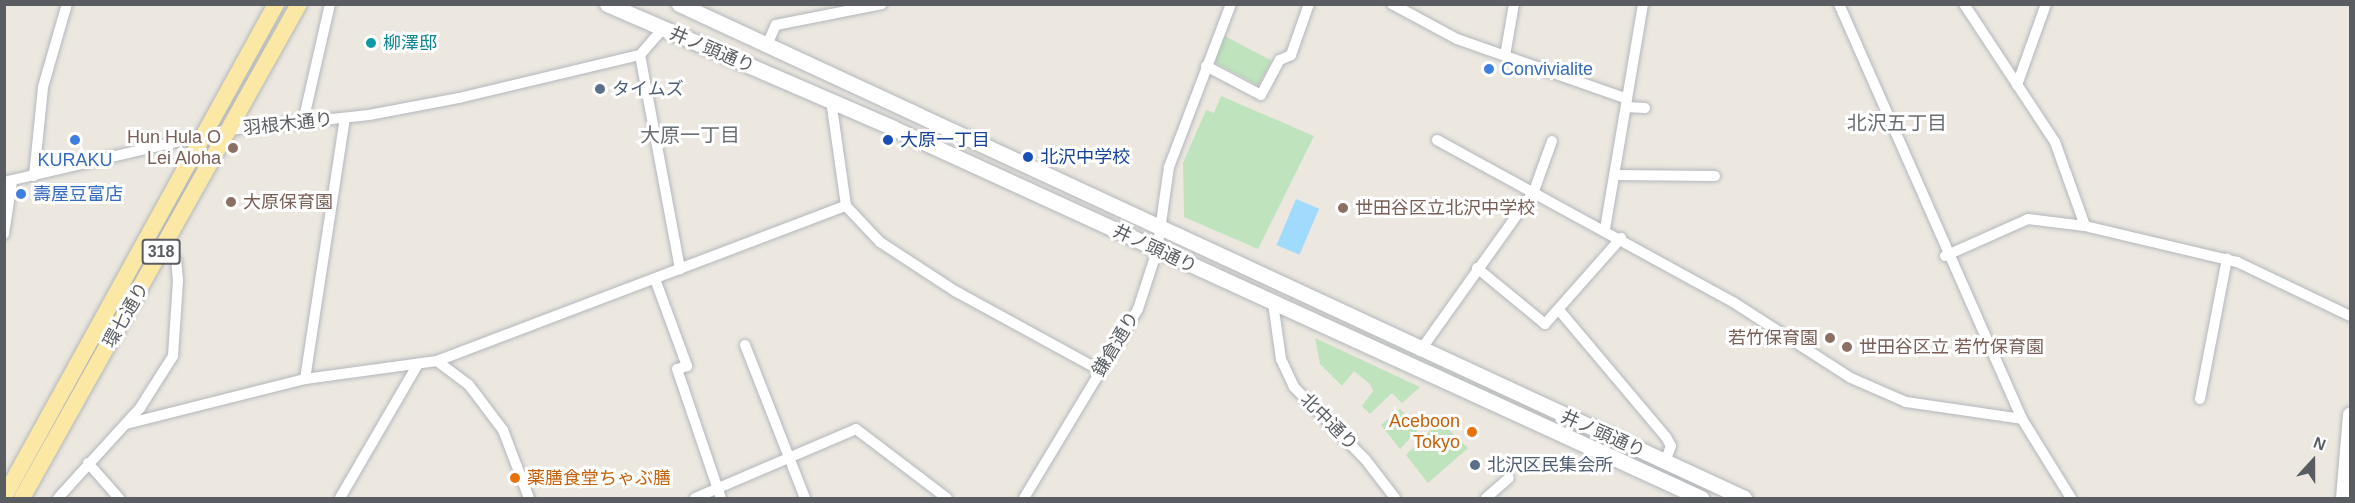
<!DOCTYPE html>
<meta charset="utf-8">
<style>
body{margin:0}
#map{position:relative;width:2355px;height:503px;overflow:hidden;background:#ece8e0;font-family:Helvetica,"Noto Sans JP",sans-serif}
div>[style]{position:absolute}
.green>*{inset:0;background:#bfe3bd;transform-origin:0 0}
.water>*{inset:0;background:#a0dafc;transform-origin:0 0}
.roads{filter:drop-shadow(0 0 2px #b3b7bb) drop-shadow(0 0 2px #b3b7bb)}
.minor>*{height:10px;margin:-5px;padding:0 5px;transform-origin:5px;border-radius:5px;background:#fff}
.secondary>*{height:15px;margin:-7.5px;padding:0 7.5px;transform-origin:7.5px;border-radius:7.5px;background:#fff}
.primary>*{height:16px;margin:-8px;padding:0 8px;transform-origin:8px;border-radius:8px;background:#fce8a5}
.dots>*{width:16px;height:16px;translate:-50% -50%;box-sizing:border-box;border:3px solid #fff;border-radius:50%}
span{translate:-50% -50%;white-space:nowrap;text-align:center;line-height:1.15;-webkit-text-stroke:6px #fff;paint-order:stroke}
.shield-label span{padding:2px 4px;background:#fff;border:2px solid;border-radius:4px;-webkit-text-stroke-width:0}
.shield-label{font-size:16px;color:#595d61;font-weight:700}
.culture-label{font-size:18px;color:#0d838f}
.left{translate:0 -50%;text-align:left}
.street-label{font-size:18px;color:#595d61}
.shop-label{font-size:18px;color:#366cbe}
.service-label{font-size:18px;color:#4e5e75}
.education-label{font-size:18px;color:#785e54}
.right{translate:-100% -50%;text-align:right}
.transit-label{font-size:18px;color:#164399}
.food-label{font-size:18px;color:#c56008}
.neighbourhood-label{font-size:20px;color:#6a6f73}
.frame{position:absolute;inset:0;border:6px solid #595d61;pointer-events:none}
.north{position:absolute;left:2283px;top:431px;width:60px;height:60px;-webkit-text-stroke:4px #fff;paint-order:stroke;rotate:21deg;font-size:16px;font-weight:700;line-height:24px;text-align:center;color:#595d61}
.north::after{content:'';display:block;margin:auto;width:21px;height:27px;background:#595d61;clip-path:polygon(50% 0,100% 100%,50% 72%,0 100%)}
</style>
<div id="map">
<div class="green">
<i style="left:1223px;top:35px;width:55px;height:28px;rotate:28deg"></i>
<i style="clip-path:polygon(1221px 96px,1314px 136px,1258px 249px,1184px 217px,1183px 163px,1206px 110px,1214px 113px)"></i>
<i style="clip-path:polygon(1315px 338px,1420px 387px,1402px 403px,1392px 393px,1370px 414px,1362px 406px,1373px 391px,1370px 384px,1354px 371px,1342px 386px,1320px 364px)"></i>
<i style="clip-path:polygon(1400px 409px,1419px 429px,1400px 449px,1381px 425px)"></i>
<i style="clip-path:polygon(1440px 421px,1468px 448px,1428px 483px,1406px 455px)"></i>
</div>
<div class="water">
<i style="left:1296px;top:199px;width:25px;height:50px;rotate:23deg"></i>
</div>
<div class="roads">
<div class="minor">
<i style="left:1392px;top:4px;width:74px;rotate:28.3deg"></i>
<i style="left:1457px;top:39px;width:180px;rotate:19.4deg"></i>
<i style="left:1839px;top:4px;width:454px;rotate:66.2deg"></i>
<i style="left:2022px;top:419px;width:93px;rotate:58.2deg"></i>
<i style="left:1964px;top:4px;width:165px;rotate:56.6deg"></i>
<i style="left:2055px;top:142px;width:89px;rotate:70.3deg"></i>
<i style="left:766px;top:47px;width:24px;rotate:-66deg"></i>
<i style="left:776px;top:25px;width:108px;rotate:-11.2deg"></i>
<i style="left:640px;top:55px;width:218px;rotate:79.4deg"></i>
<i style="left:1505px;top:56px;width:53px;rotate:-80.2deg"></i>
<i style="left:1206px;top:66px;width:62px;rotate:27.8deg"></i>
<i style="left:1261px;top:95px;width:40px;rotate:-62deg"></i>
<i style="left:1280px;top:60px;width:12px;rotate:-24deg"></i>
<i style="left:1291px;top:55px;width:54px;rotate:-70.6deg"></i>
<i style="left:2017px;top:85px;width:86px;rotate:-70.3deg"></i>
<i style="left:831px;top:100px;width:107px;rotate:81.9deg"></i>
<i style="left:846px;top:206px;width:50px;rotate:46.6deg"></i>
<i style="left:880px;top:242px;width:90px;rotate:33.2deg"></i>
<i style="left:955px;top:291px;width:166px;rotate:28.7deg"></i>
<i style="left:1626px;top:107px;width:19px;rotate:3deg"></i>
<i style="left:303px;top:122px;width:121px;rotate:-77.1deg"></i>
<i style="left:1437px;top:140px;width:337px;rotate:28.7deg"></i>
<i style="left:1733px;top:302px;width:140px;rotate:32.8deg"></i>
<i style="left:1851px;top:378px;width:60px;rotate:23.6deg"></i>
<i style="left:1906px;top:402px;width:117px;rotate:8.3deg"></i>
<i style="left:1615px;top:175px;width:100px;rotate:0.6deg"></i>
<i style="left:34px;top:176px;width:89px;rotate:-84.2deg"></i>
<i style="left:43px;top:87px;width:86px;rotate:-73.9deg"></i>
<i style="left:4px;top:182px;width:230px;rotate:-13.1deg"></i>
<i style="left:228px;top:130px;width:142px;rotate:-6.1deg"></i>
<i style="left:369px;top:115px;width:92px;rotate:-10.7deg"></i>
<i style="left:459px;top:98px;width:186px;rotate:-13.4deg"></i>
<i style="left:640px;top:55px;width:35px;rotate:-49deg"></i>
<i style="left:1605px;top:229px;width:228px;rotate:-80.4deg"></i>
<i style="left:4px;top:234px;width:54px;rotate:-81.4deg"></i>
<i style="left:1945px;top:256px;width:91px;rotate:-24deg"></i>
<i style="left:2028px;top:219px;width:57px;rotate:7deg"></i>
<i style="left:2085px;top:226px;width:156px;rotate:13.3deg"></i>
<i style="left:2237px;top:262px;width:125px;rotate:25.5deg"></i>
<i style="left:1477px;top:268px;width:88px;rotate:39.5deg"></i>
<i style="left:1545px;top:324px;width:115px;rotate:-48.5deg"></i>
<i style="left:655px;top:279px;width:93px;rotate:69.8deg"></i>
<i style="left:687px;top:366px;width:10px;rotate:163deg"></i>
<i style="left:677px;top:369px;width:136px;rotate:71.2deg"></i>
<i style="left:1273px;top:303px;width:57px;rotate:81.9deg"></i>
<i style="left:1281px;top:359px;width:31px;rotate:65deg"></i>
<i style="left:1294px;top:387px;width:101px;rotate:45.4deg"></i>
<i style="left:1365px;top:459px;width:49px;rotate:52.4deg"></i>
<i style="left:1559px;top:310px;width:166px;rotate:49.9deg"></i>
<i style="left:1666px;top:437px;width:10px;rotate:61deg"></i>
<i style="left:1671px;top:446px;width:17px;rotate:111deg"></i>
<i style="left:745px;top:345px;width:164px;rotate:68.6deg"></i>
<i style="left:1420px;top:351px;width:196px;rotate:-54.5deg"></i>
<i style="left:1534px;top:191px;width:53px;rotate:-70.2deg"></i>
<i style="left:437px;top:361px;width:40px;rotate:37deg"></i>
<i style="left:469px;top:385px;width:56px;rotate:52.9deg"></i>
<i style="left:503px;top:430px;width:73px;rotate:69.1deg"></i>
<i style="left:305px;top:379px;width:264px;rotate:-81.3deg"></i>
<i style="left:2200px;top:399px;width:143px;rotate:-79.1deg"></i>
<i style="left:126px;top:424px;width:185px;rotate:-14.1deg"></i>
<i style="left:305px;top:379px;width:133px;rotate:-7.8deg"></i>
<i style="left:437px;top:361px;width:437px;rotate:-20.8deg"></i>
<i style="left:88px;top:463px;width:47px;rotate:48.5deg"></i>
<i style="left:58px;top:498px;width:122px;rotate:-47.7deg"></i>
<i style="left:140px;top:408px;width:62px;rotate:-57.6deg"></i>
<i style="left:173px;top:356px;width:75px;rotate:-86.2deg"></i>
<i style="left:178px;top:281px;width:21px;rotate:-95deg"></i>
<i style="left:176px;top:260px;width:17px;rotate:-135deg"></i>
<i style="left:340px;top:498px;width:155px;rotate:-59.8deg"></i>
<i style="left:695px;top:498px;width:175px;rotate:-23.2deg"></i>
<i style="left:856px;top:429px;width:114px;rotate:37.2deg"></i>
<i style="left:1024px;top:498px;width:221px;rotate:-58.9deg"></i>
<i style="left:1138px;top:309px;width:61px;rotate:-71.9deg"></i>
<i style="left:1157px;top:251px;width:85px;rotate:-81.9deg"></i>
<i style="left:1169px;top:167px;width:174px;rotate:-69.2deg"></i>
<i style="left:1486px;top:498px;width:30px;rotate:-41deg"></i>
</div>
<div class="secondary">
<i style="left:607px;top:4px;width:312px;rotate:23.4deg"></i>
<i style="left:893px;top:128px;width:889px;rotate:24.6deg"></i>
<i style="left:679px;top:4px;width:1174px;rotate:24.88deg"></i>
<i style="left:2343px;top:498px;width:84px;rotate:-85.2deg"></i>
</div>
<div class="primary">
<i style="left:4px;top:497px;width:563px;rotate:-61.11deg"></i>
<i style="left:22px;top:498px;width:566px;rotate:-60.72deg"></i>
</div>
</div>
<div class="dots">
<i style="left:371px;top:43px;background:#0f9aa8"></i>
<i style="left:1489px;top:69px;background:#3f7fe0"></i>
<i style="left:600px;top:89px;background:#5c6f8a"></i>
<i style="left:75px;top:140px;background:#3f7fe0"></i>
<i style="left:888px;top:140px;background:#1a4fb4"></i>
<i style="left:233px;top:148px;background:#8d6e63"></i>
<i style="left:1028px;top:157px;background:#1a4fb4"></i>
<i style="left:21px;top:194px;background:#3f7fe0"></i>
<i style="left:231px;top:202px;background:#8d6e63"></i>
<i style="left:1343px;top:208px;background:#8d6e63"></i>
<i style="left:1830px;top:338px;background:#8d6e63"></i>
<i style="left:1847px;top:347px;background:#8d6e63"></i>
<i style="left:1472px;top:432px;background:#e8710a"></i>
<i style="left:1475px;top:465px;background:#5c6f8a"></i>
<i style="left:515px;top:478px;background:#e8710a"></i>
</div>
<div class="shield-label">
<span style="left:161px;top:252px">318</span>
</div>
<div class="culture-label">
<span class="left" style="left:383px;top:43px">柳澤邸</span>
</div>
<div class="street-label">
<span style="left:712px;top:50px;rotate:23deg">井ノ頭通り</span>
<span style="left:288px;top:124px;rotate:-6deg">羽根木通り</span>
<span style="left:1155px;top:249px;rotate:25deg">井ノ頭通り</span>
<span style="left:126px;top:315px;rotate:-60deg">環七通り</span>
<span style="left:1116px;top:344px;rotate:-59deg">鎌倉通り</span>
<span style="left:1329px;top:422px;rotate:45deg">北中通り</span>
<span style="left:1603px;top:434px;rotate:24deg">井ノ頭通り</span>
</div>
<div class="shop-label">
<span class="left" style="left:1501px;top:69px">Convivialite</span>
<span style="left:75px;top:160px">KURAKU</span>
<span class="left" style="left:33px;top:194px">壽屋豆富店</span>
</div>
<div class="service-label">
<span class="left" style="left:612px;top:89px">タイムズ</span>
<span class="left" style="left:1487px;top:465px">北沢区民集会所</span>
</div>
<div class="education-label">
<span class="right" style="left:221px;top:148px">Hun Hula O<br>Lei Aloha</span>
<span class="left" style="left:243px;top:202px">大原保育園</span>
<span class="left" style="left:1355px;top:208px">世田谷区立北沢中学校</span>
<span class="right" style="left:1818px;top:338px">若竹保育園</span>
<span class="left" style="left:1859px;top:347px">世田谷区立 若竹保育園</span>
</div>
<div class="transit-label">
<span class="left" style="left:900px;top:140px">大原一丁目</span>
<span class="left" style="left:1040px;top:157px">北沢中学校</span>
</div>
<div class="food-label">
<span class="right" style="left:1460px;top:432px">Aceboon<br>Tokyo</span>
<span class="left" style="left:527px;top:478px">薬膳食堂ちゃぶ膳</span>
</div>
<div class="neighbourhood-label">
<span style="left:1897px;top:123px">北沢五丁目</span>
<span style="left:690px;top:135px">大原一丁目</span>
</div>
<div class="frame"></div>
<div class="north">N</div>
</div>
